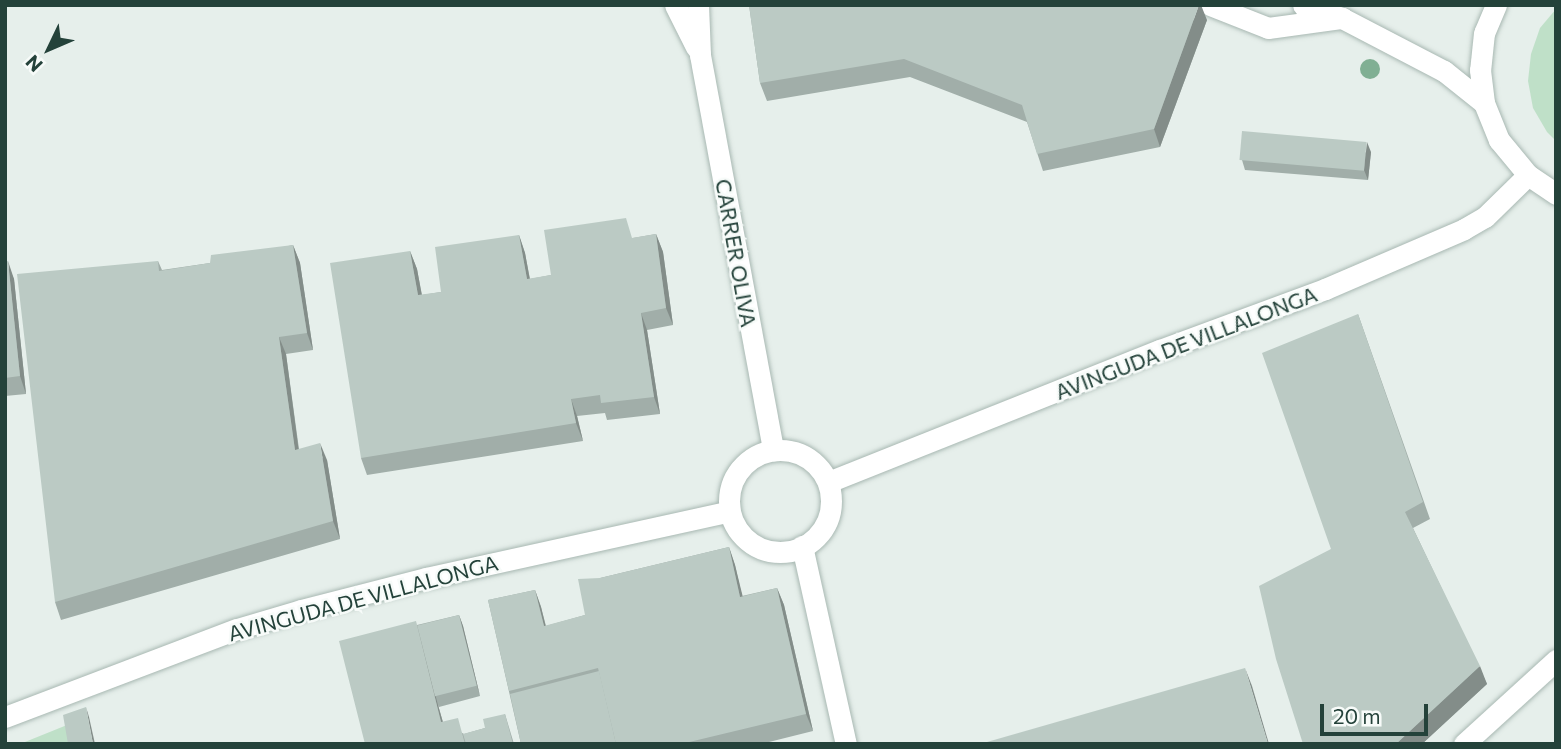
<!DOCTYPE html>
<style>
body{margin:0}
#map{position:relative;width:1561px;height:749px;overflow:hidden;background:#e6efeb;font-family:Commissioner,sans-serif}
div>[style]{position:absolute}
.green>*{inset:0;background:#bfe0c8}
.roads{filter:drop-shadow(0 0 2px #a8b8b2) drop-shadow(0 0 2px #a8b8b2)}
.street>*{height:21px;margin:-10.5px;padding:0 10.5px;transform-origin:10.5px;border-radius:10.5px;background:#fff}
.secondary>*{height:21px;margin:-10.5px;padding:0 10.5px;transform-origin:10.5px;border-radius:10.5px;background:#fff}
.secondary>.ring{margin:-10.5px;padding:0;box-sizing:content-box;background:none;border:21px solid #fff;border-radius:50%}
.trees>*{width:20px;height:20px;margin:-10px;border-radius:50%;background:#80af93}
.wall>*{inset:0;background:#a1aea9}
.shaded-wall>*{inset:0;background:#838d89}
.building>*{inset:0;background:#bbcac4;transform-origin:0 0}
span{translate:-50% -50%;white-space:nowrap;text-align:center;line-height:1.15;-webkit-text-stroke:5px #f7fbf9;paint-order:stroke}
.street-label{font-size:21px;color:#24423a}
.frame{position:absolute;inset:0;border:7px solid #24423a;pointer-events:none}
.north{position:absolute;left:14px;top:14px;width:70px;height:70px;-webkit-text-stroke:5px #f7fbf9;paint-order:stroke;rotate:226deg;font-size:19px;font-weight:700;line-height:28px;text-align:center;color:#24423a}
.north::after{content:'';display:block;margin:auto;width:24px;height:32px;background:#24423a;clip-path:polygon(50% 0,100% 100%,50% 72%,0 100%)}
.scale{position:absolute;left:1320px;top:704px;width:108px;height:32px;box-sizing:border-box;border:4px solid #24423a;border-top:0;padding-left:9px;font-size:21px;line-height:24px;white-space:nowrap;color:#24423a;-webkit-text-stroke:5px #f7fbf9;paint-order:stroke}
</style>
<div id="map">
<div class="green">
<i style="clip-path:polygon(1556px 9px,1556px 141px,1547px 132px,1533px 108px,1528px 81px,1531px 54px,1540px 28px)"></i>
<i style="clip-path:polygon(67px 725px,70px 744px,20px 744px)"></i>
</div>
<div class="roads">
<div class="street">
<i style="left:675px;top:5px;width:47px;rotate:63.4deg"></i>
<i style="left:698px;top:5px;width:50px;rotate:87.7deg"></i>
<i style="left:700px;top:55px;width:402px;rotate:79.5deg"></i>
<i style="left:1210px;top:5px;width:62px;rotate:21.6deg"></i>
<i style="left:1268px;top:28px;width:75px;rotate:-7.7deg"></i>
<i style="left:802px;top:546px;width:203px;rotate:77.5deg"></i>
<i style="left:1464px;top:744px;width:125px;rotate:-42.4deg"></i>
</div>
<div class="secondary">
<i style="left:1303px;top:5px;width:41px;rotate:18.4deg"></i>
<i style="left:1342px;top:18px;width:115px;rotate:27.5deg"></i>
<i style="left:1444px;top:71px;width:51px;rotate:38.7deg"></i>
<i style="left:1496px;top:5px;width:30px;rotate:113deg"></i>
<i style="left:1484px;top:33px;width:37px;rotate:96deg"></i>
<i style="left:1480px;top:70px;width:33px;rotate:83deg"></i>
<i style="left:1484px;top:103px;width:40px;rotate:68deg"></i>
<i style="left:1499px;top:140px;width:45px;rotate:50.4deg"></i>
<i style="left:1528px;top:175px;width:34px;rotate:34deg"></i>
<i class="ring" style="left:729px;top:450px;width:81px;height:81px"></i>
<i style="left:828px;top:482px;width:357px;rotate:-21.7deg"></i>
<i style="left:1160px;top:350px;width:176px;rotate:-20.3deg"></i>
<i style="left:1325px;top:289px;width:151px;rotate:-23.3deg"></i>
<i style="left:1464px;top:229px;width:24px;rotate:-30deg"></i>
<i style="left:1485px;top:217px;width:60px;rotate:-44.3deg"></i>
<i style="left:5px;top:717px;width:248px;rotate:-20.8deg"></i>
<i style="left:237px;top:629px;width:67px;rotate:-16.5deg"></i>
<i style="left:301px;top:610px;width:129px;rotate:-14.4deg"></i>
<i style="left:426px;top:578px;width:311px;rotate:-12.4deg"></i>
</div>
</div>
<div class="trees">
<i style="left:1370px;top:69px"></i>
</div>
<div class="wall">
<i style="clip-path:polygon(749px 5px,1207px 20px,1160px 147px,1043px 171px,1027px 122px,910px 77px,767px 101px,760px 83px)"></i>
<i style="clip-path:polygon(1371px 152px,1368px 180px,1245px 170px,1242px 160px)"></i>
<i style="clip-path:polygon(656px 234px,663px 252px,673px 325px,647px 330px,660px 414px,607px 420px,605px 413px,577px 416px,583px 441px,367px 475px,361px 458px,410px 251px,417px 269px,422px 295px,441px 292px,519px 235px,525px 253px,530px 279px,551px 275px,633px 238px)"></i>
<i style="clip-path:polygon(293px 245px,300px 263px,313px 350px,286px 354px,299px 449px,327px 460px,340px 539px,61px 620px,55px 602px,158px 261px,162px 270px,210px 263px)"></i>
<i style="clip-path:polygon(5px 262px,14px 279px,26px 394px,5px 396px)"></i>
<i style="clip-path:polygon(1358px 314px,1430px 519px,1413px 528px,1487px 684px,1422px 744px,1303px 744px,1331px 549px)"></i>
<i style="clip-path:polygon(729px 547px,735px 565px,742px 596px,777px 588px,784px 605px,813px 731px,761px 744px,521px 744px,488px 600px,535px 590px,541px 607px,546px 626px,585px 615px,600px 578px)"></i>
<i style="clip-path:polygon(459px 615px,463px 626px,480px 696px,439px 707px,438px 705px,443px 722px,464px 734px,485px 728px,505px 714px,514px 744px,365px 744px,417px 625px)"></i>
</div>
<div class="shaded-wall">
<i style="clip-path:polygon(1199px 5px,1201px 5px,1207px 20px,1160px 147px,1154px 129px)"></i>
<i style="clip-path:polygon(1367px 142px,1371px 152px,1368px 180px,1364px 170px)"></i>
<i style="clip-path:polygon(656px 234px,663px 252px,673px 325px,666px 308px)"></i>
<i style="clip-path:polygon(519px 235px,525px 253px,533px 297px,527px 279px)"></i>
<i style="clip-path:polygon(293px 245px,300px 263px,313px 350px,307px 333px)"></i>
<i style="clip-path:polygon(410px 251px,417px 269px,425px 313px,418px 295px)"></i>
<i style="clip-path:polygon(8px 261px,14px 279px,26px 394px,20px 376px)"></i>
<i style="clip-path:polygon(641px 313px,647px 330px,660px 414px,654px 397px)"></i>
<i style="clip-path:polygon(279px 337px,286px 354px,301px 468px,295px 450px)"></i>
<i style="clip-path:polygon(571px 399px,577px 416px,583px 441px,576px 423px)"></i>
<i style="clip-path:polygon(320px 443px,327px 460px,340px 539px,333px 521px)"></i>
<i style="clip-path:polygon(729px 547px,735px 565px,747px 614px,740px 597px)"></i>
<i style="clip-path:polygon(777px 588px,784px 605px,813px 731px,806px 714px)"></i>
<i style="clip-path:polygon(535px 590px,541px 607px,550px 644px,544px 626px)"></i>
<i style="clip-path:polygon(459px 615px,463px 626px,480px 696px,477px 686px)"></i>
<i style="clip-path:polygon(416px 621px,438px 705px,447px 737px,441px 722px)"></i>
<i style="clip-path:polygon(1480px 666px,1487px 684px,1422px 744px,1396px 744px)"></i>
<i style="clip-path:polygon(1245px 668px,1252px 686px,1269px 744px,1268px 744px)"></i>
<i style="clip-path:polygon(86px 707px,89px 717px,95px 744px,93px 744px)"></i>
</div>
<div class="building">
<i style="clip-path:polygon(749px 5px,1199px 5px,1154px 129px,1037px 154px,1022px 105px,904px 59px,760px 83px)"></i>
<i style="left:1242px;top:131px;width:125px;height:29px;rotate:5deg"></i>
<i style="clip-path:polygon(626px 218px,632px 238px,656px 234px,666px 308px,641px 313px,654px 397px,601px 403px,600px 395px,571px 399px,576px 423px,361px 458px,330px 263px,410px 251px,418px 295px,441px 292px,435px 247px,519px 235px,527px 279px,551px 275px,544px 230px)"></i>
<i style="clip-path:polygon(293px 245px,307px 333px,279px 337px,295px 450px,320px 443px,333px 521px,55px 602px,17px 274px,158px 261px,159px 271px,210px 263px,211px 255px)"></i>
<i style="clip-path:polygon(8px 261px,20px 376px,5px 378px,5px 262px)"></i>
<i style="clip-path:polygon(1358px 314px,1423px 502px,1405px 512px,1480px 666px,1396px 744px,1303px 744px,1276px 659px,1259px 586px,1331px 549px,1262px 353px)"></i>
<i style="clip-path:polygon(729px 547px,740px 597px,777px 588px,806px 714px,681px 744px,616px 744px,598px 668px,509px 691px,488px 600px,535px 590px,544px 626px,585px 615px,578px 579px,600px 578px)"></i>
<i style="left:459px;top:615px;width:73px;height:43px;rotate:76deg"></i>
<i style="clip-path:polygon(416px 621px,441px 722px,458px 718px,465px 744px,365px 744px,339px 641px)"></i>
<i style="clip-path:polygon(1245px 668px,1268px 744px,980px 744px)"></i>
<i style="clip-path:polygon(599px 671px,616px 744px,521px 744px,510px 694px)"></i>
<i style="clip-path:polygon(86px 707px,93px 744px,68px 744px,63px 715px)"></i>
<i style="clip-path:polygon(505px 714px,513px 744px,466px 744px,463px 734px,485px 728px,483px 719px)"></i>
</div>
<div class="street-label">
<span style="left:736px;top:253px;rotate:80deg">CARRER OLIVA</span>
<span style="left:1186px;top:343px;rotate:-21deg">AVINGUDA DE VILLALONGA</span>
<span style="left:363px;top:598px;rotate:-15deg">AVINGUDA DE VILLALONGA</span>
</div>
<div class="frame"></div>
<div class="north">N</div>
<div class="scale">20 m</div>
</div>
